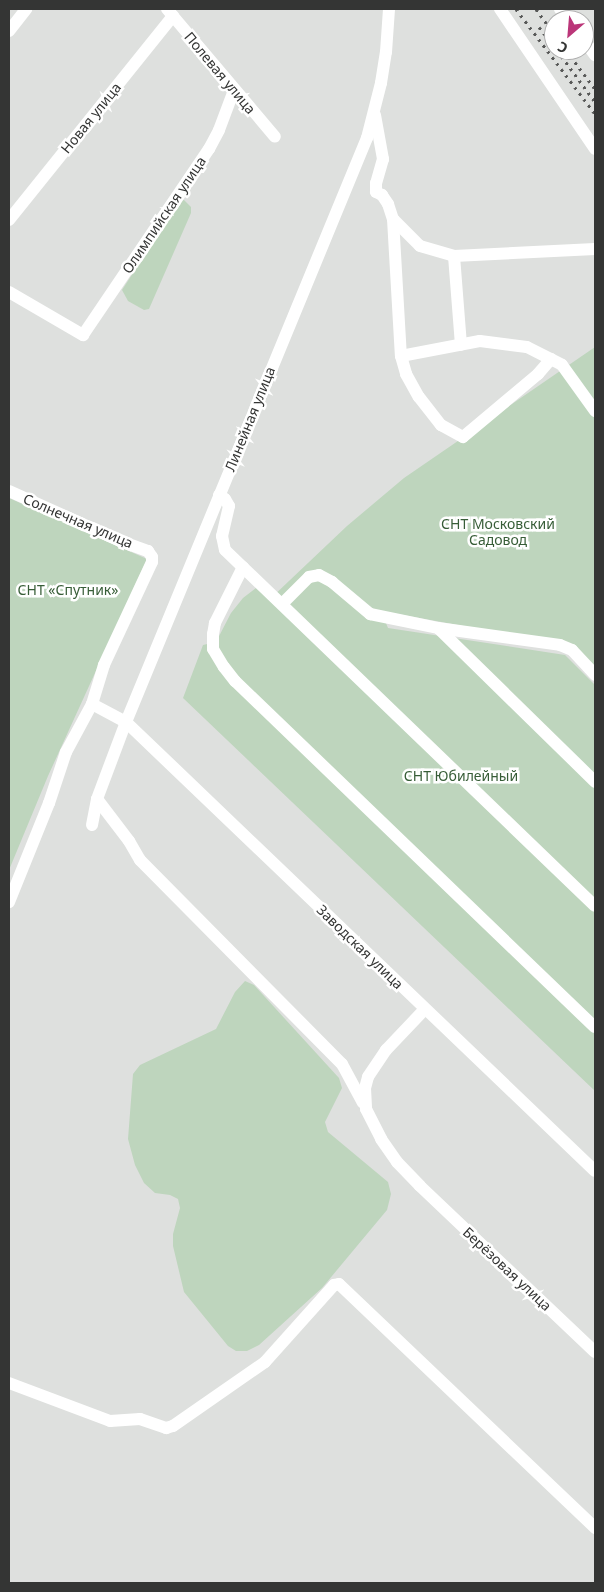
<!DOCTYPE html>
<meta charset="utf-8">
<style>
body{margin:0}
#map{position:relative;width:604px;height:1592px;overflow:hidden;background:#dee0de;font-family:"Noto Sans",sans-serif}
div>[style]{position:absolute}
.green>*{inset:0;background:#bed5bd}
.minor>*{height:12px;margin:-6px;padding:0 6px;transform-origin:6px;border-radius:6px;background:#fff}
.rail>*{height:3px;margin-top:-1.5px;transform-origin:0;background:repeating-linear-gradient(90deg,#585958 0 2.5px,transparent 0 7.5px)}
span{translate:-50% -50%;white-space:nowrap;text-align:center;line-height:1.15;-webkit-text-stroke:5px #fff;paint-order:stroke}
.street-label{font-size:14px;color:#343534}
.park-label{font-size:14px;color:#375d37}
.frame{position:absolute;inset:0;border:10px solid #343534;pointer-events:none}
.north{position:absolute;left:544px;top:10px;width:50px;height:50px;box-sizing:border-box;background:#fff;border:1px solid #aeaeae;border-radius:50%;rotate:207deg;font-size:14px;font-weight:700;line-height:20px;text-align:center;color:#343534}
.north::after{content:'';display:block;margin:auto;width:18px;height:22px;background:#bb3679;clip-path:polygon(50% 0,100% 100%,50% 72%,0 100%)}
</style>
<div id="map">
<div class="green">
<i style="clip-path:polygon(184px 200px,191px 207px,191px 213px,149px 309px,144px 310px,128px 301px,122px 290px,180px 201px)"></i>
<i style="clip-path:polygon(595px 347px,595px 668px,574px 646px,381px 611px,388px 628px,565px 655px,595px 685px,595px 1091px,183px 698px,203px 645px,216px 642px,231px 613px,243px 598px,256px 588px,270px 599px,347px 526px,404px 478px)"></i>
<i style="clip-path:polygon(9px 498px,147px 559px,48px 776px,9px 870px)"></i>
<i style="clip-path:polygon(245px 981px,254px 985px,339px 1078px,342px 1088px,325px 1122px,328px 1132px,388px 1182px,391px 1194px,387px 1210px,322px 1288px,259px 1345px,247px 1351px,236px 1351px,228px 1346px,184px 1292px,173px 1246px,173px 1234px,180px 1208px,178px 1199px,170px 1195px,155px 1193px,144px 1183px,135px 1165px,128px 1139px,133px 1074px,140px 1065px,216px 1029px,235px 992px)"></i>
</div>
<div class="minor">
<i style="left:167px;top:9px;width:167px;rotate:49.8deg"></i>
<i style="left:500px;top:9px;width:169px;rotate:55.8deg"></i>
<i style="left:560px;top:9px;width:14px;rotate:51deg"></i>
<i style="left:9px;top:31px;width:28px;rotate:-52deg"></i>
<i style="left:584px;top:40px;width:19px;rotate:54deg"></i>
<i style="left:375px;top:115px;width:45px;rotate:79.7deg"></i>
<i style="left:383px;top:159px;width:25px;rotate:106deg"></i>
<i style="left:376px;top:183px;width:9px;rotate:90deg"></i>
<i style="left:376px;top:192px;width:7px;rotate:27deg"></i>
<i style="left:382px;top:195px;width:11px;rotate:56deg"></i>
<i style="left:388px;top:204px;width:16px;rotate:72deg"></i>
<i style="left:393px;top:219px;width:137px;rotate:86.7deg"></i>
<i style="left:401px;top:356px;width:19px;rotate:74deg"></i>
<i style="left:406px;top:374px;width:26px;rotate:61deg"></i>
<i style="left:419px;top:397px;width:36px;rotate:52deg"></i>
<i style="left:441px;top:425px;width:25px;rotate:29deg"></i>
<i style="left:463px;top:437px;width:98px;rotate:-40deg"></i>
<i style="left:538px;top:374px;width:20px;rotate:-49deg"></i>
<i style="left:393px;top:219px;width:38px;rotate:45deg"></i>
<i style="left:420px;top:246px;width:35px;rotate:16deg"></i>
<i style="left:454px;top:256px;width:141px;rotate:-2.8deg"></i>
<i style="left:9px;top:220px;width:262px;rotate:-51.2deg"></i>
<i style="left:454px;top:256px;width:89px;rotate:85.5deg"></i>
<i style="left:9px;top:292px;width:86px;rotate:30.2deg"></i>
<i style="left:83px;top:335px;width:225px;rotate:-55.9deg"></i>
<i style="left:209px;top:149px;width:21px;rotate:-62deg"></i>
<i style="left:219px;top:130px;width:43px;rotate:-69.4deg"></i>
<i style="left:401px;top:356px;width:80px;rotate:-10.8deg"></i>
<i style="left:480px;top:341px;width:47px;rotate:7.3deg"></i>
<i style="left:527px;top:347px;width:39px;rotate:27deg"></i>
<i style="left:562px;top:365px;width:57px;rotate:54.3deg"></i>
<i style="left:9px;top:491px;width:122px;rotate:24.2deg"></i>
<i style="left:120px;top:541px;width:30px;rotate:20deg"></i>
<i style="left:148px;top:551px;width:7px;rotate:56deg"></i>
<i style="left:152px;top:557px;width:5px;rotate:90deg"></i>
<i style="left:152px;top:562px;width:114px;rotate:115deg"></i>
<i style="left:104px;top:665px;width:41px;rotate:107.1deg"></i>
<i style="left:92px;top:704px;width:55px;rotate:118.4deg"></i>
<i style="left:66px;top:752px;width:54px;rotate:108.4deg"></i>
<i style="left:49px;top:803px;width:107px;rotate:112deg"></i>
<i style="left:219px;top:495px;width:7px;rotate:34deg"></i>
<i style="left:225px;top:499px;width:8px;rotate:60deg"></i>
<i style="left:229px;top:506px;width:31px;rotate:103deg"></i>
<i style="left:222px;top:536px;width:14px;rotate:78deg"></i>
<i style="left:225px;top:550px;width:513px;rotate:43.9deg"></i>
<i style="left:243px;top:567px;width:63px;rotate:116.6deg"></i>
<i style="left:215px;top:623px;width:11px;rotate:100deg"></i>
<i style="left:213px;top:634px;width:15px;rotate:90deg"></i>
<i style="left:213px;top:649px;width:21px;rotate:59deg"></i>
<i style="left:224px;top:667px;width:18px;rotate:52deg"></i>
<i style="left:235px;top:681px;width:499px;rotate:43.9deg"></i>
<i style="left:282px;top:604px;width:38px;rotate:-45deg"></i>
<i style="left:309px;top:577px;width:10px;rotate:-11deg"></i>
<i style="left:319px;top:575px;width:15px;rotate:28deg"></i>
<i style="left:332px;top:582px;width:50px;rotate:40.1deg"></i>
<i style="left:370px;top:614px;width:69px;rotate:11.6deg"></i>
<i style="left:438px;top:628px;width:123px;rotate:7.9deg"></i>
<i style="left:560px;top:645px;width:13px;rotate:23deg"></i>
<i style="left:572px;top:650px;width:34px;rotate:47deg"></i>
<i style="left:438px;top:628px;width:220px;rotate:44.4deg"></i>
<i style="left:92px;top:704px;width:38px;rotate:28deg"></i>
<i style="left:126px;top:722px;width:649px;rotate:43.75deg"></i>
<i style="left:97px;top:799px;width:53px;rotate:52.7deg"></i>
<i style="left:129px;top:841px;width:22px;rotate:60deg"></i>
<i style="left:140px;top:860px;width:287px;rotate:45.3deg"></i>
<i style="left:342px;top:1064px;width:44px;rotate:61.7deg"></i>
<i style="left:92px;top:825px;width:26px;rotate:-79deg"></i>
<i style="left:97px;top:799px;width:82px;rotate:-69.4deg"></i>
<i style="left:126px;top:722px;width:632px;rotate:-67.58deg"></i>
<i style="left:367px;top:138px;width:57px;rotate:-75.7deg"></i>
<i style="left:381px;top:83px;width:31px;rotate:-81deg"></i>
<i style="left:386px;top:52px;width:43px;rotate:-86deg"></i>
<i style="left:425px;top:1009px;width:57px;rotate:133.6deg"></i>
<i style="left:386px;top:1050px;width:32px;rotate:124deg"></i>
<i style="left:368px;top:1077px;width:11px;rotate:105deg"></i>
<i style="left:365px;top:1088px;width:21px;rotate:87deg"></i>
<i style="left:366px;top:1109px;width:34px;rotate:63deg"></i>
<i style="left:381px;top:1139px;width:28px;rotate:55deg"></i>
<i style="left:397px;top:1162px;width:33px;rotate:46deg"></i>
<i style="left:420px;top:1186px;width:241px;rotate:43.5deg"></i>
<i style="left:9px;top:1383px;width:108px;rotate:20.6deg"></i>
<i style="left:110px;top:1421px;width:30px;rotate:-4deg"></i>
<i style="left:140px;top:1419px;width:28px;rotate:19deg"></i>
<i style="left:166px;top:1428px;width:7px;rotate:-16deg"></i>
<i style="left:173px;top:1426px;width:112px;rotate:-34.8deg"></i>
<i style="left:265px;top:1362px;width:103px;rotate:-48.1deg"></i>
<i style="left:334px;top:1285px;width:5px;rotate:-11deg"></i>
<i style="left:339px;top:1284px;width:354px;rotate:43.6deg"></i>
</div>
<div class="rail">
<i style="left:516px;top:9px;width:131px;rotate:53deg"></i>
<i style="left:536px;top:9px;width:31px;rotate:54deg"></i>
<i style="left:539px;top:27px;width:24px;rotate:52deg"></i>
<i style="left:557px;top:50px;width:64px;rotate:53.8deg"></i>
<i style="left:566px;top:50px;width:49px;rotate:53.4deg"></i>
</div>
<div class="street-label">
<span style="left:220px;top:73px;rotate:50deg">Полевая улица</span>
<span style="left:91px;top:118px;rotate:-51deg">Новая улица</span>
<span style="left:164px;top:215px;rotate:-56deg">Олимпийская улица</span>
<span style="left:250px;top:419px;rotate:-68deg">Линейная улица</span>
<span style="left:78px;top:521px;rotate:23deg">Солнечная улица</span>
<span style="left:360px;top:947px;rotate:44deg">Заводская улица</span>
<span style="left:507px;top:1269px;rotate:43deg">Берёзовая улица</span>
</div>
<div class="park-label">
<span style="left:498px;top:532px">СНТ Московский<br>Садовод</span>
<span style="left:68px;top:590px">СНТ «Спутник»</span>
<span style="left:461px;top:776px">СНТ Юбилейный</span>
</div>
<div class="frame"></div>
<div class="north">С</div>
</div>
